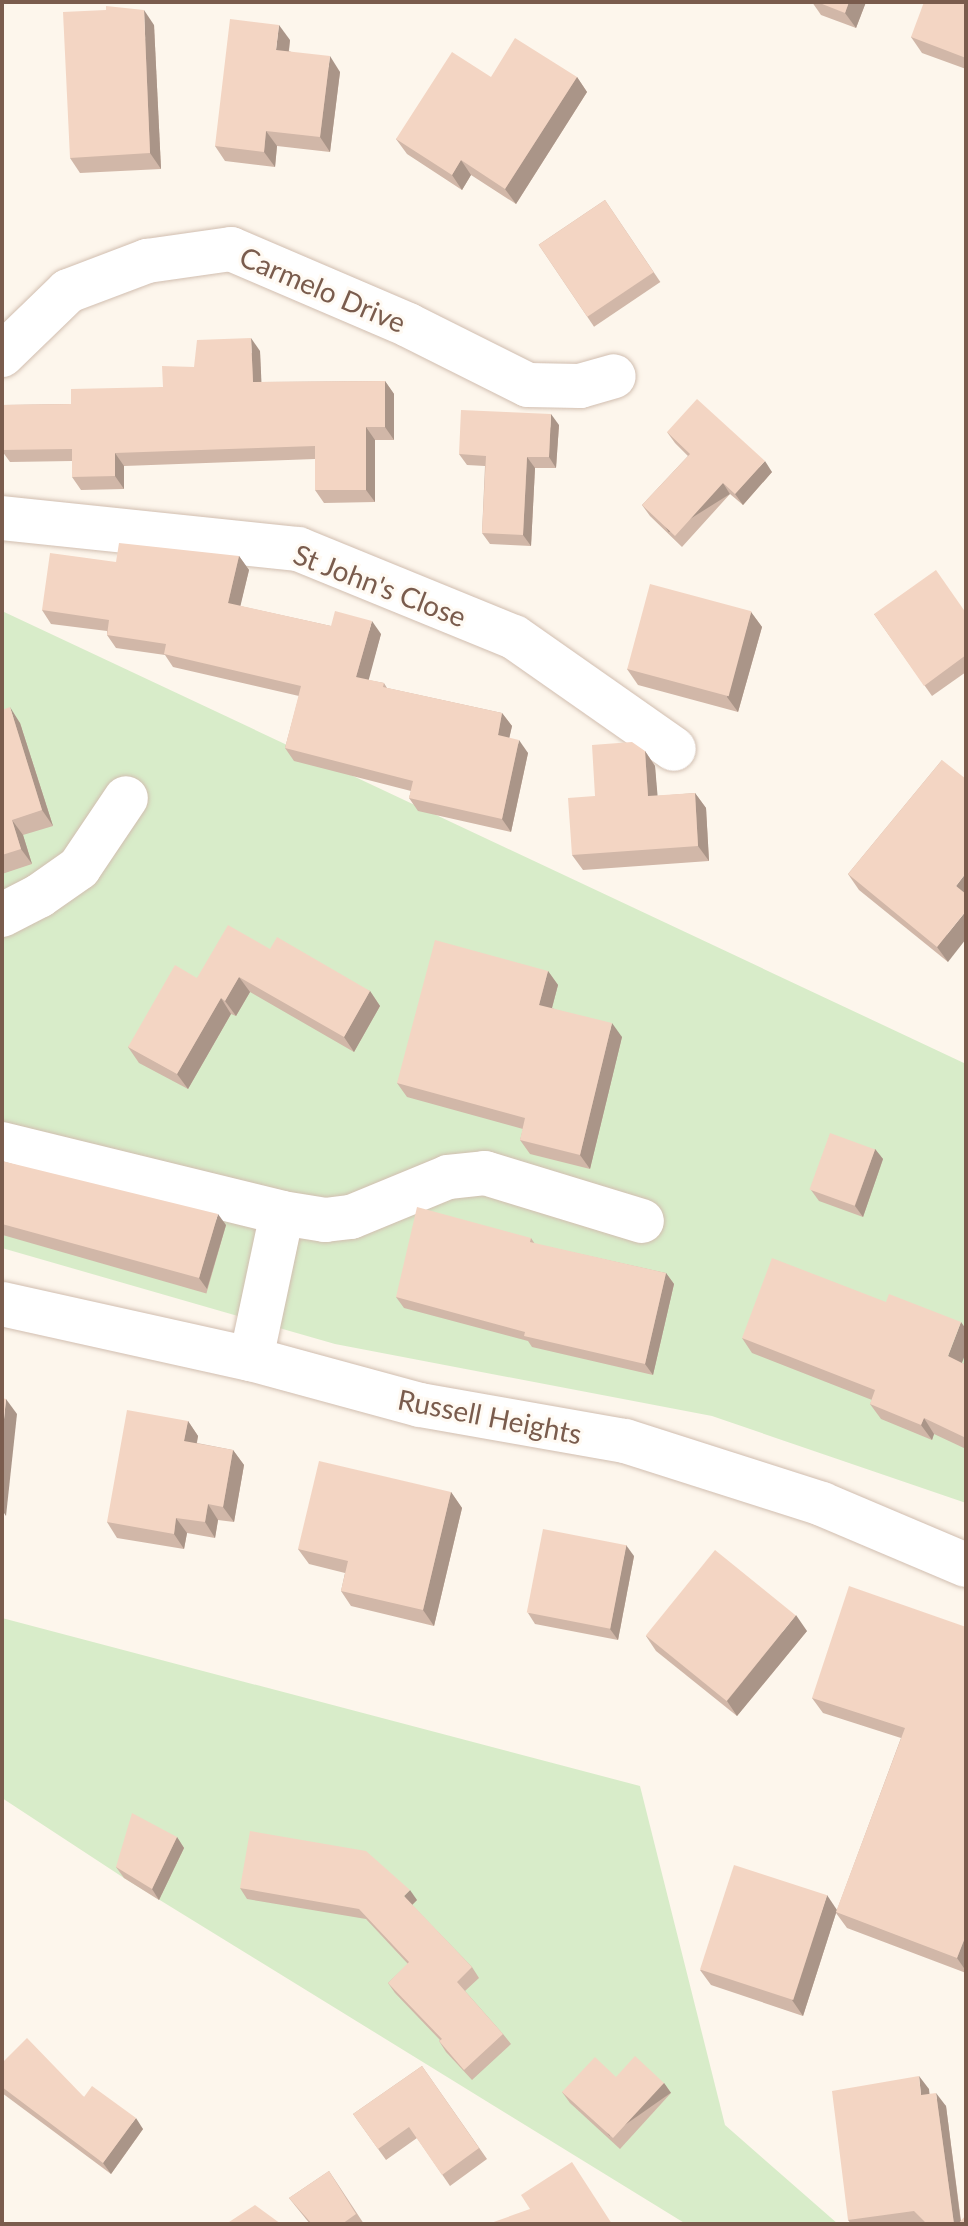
<!DOCTYPE html>
<style>
body{margin:0}
#map{position:relative;width:968px;height:2226px;overflow:hidden;background:#fdf6ec;font-family:Lato,sans-serif}
div>[style]{position:absolute}
.green>*{inset:0;background:#d8ecc9}
.roads{filter:drop-shadow(0 0 2px #d1beb0) drop-shadow(0 0 2px #d1beb0)}
.minor>*{height:44px;margin:-22px;padding:0 22px;transform-origin:22px;border-radius:22px;background:#fff}
.wall>*{inset:0;background:#d1b7a8;transform-origin:0 0}
.shaded-wall>*{inset:0;background:#aa9588;transform-origin:0 0}
.building>*{inset:0;background:#f3d5c3;transform-origin:0 0}
span{translate:-50% -50%;white-space:nowrap;text-align:center;line-height:1.15;-webkit-text-stroke:6px #fffaf3;paint-order:stroke}
.street-label{font-size:28px;color:#7a5c4d}
.frame{position:absolute;inset:0;border:4px solid #7a5c4d;pointer-events:none}
</style>
<div id="map">
<div class="green">
<i style="clip-path:polygon(2px 611px,966px 1064px,966px 1503px,712px 1416px,335px 1344px,2px 1248px)"></i>
<i style="clip-path:polygon(2px 1618px,640px 1786px,725px 2125px,838px 2224px,686px 2224px,124px 1878px,2px 1798px)"></i>
</div>
<div class="roads">
<div class="minor">
<i style="left:2px;top:355px;width:92px;rotate:-44.1deg"></i>
<i style="left:68px;top:291px;width:85px;rotate:-20.8deg"></i>
<i style="left:147px;top:261px;width:85px;rotate:-8.1deg"></i>
<i style="left:231px;top:249px;width:193px;rotate:23.2deg"></i>
<i style="left:408px;top:325px;width:134px;rotate:26.6deg"></i>
<i style="left:528px;top:385px;width:52px;rotate:1.1deg"></i>
<i style="left:580px;top:386px;width:35px;rotate:-16deg"></i>
<i style="left:2px;top:518px;width:298px;rotate:6deg"></i>
<i style="left:298px;top:549px;width:233px;rotate:22.2deg"></i>
<i style="left:514px;top:637px;width:195px;rotate:35deg"></i>
<i style="left:2px;top:915px;width:42px;rotate:-27.2deg"></i>
<i style="left:39px;top:896px;width:49px;rotate:-35deg"></i>
<i style="left:79px;top:868px;width:84px;rotate:-56.1deg"></i>
<i style="left:2px;top:1144px;width:288px;rotate:13.8deg"></i>
<i style="left:282px;top:1213px;width:44px;rotate:9.2deg"></i>
<i style="left:325px;top:1220px;width:26px;rotate:-7deg"></i>
<i style="left:351px;top:1217px;width:105px;rotate:-22.4deg"></i>
<i style="left:448px;top:1177px;width:37px;rotate:-6deg"></i>
<i style="left:485px;top:1173px;width:164px;rotate:17deg"></i>
<i style="left:2px;top:1304px;width:255px;rotate:12.5deg"></i>
<i style="left:251px;top:1359px;width:175px;rotate:15.2deg"></i>
<i style="left:420px;top:1405px;width:208px;rotate:10deg"></i>
<i style="left:625px;top:1441px;width:207px;rotate:17.7deg"></i>
<i style="left:822px;top:1504px;width:156px;rotate:23deg"></i>
<i style="left:251px;top:1359px;width:149px;rotate:-78deg"></i>
</div>
</div>
<div class="wall">
<i style="clip-path:polygon(812px 2px,866px 2px,856px 28px,821px 15px)"></i>
<i style="clip-path:polygon(966px 2px,966px 69px,922px 53px,911px 37px)"></i>
<i style="clip-path:polygon(154px 25px,161px 169px,80px 173px,70px 158px)"></i>
<i style="clip-path:polygon(290px 40px,289px 51px,340px 72px,330px 152px,277px 146px,275px 167px,225px 161px,215px 146px)"></i>
<i style="clip-path:polygon(491px 77px,577px 77px,587px 92px,516px 204px,471px 175px,462px 190px,407px 154px,396px 139px)"></i>
<i style="left:605px;top:200px;width:99px;height:80px;rotate:56deg"></i>
<i style="clip-path:polygon(260px 351px,261px 382px,385px 381px,394px 394px,394px 440px,375px 440px,375px 502px,324px 503px,315px 490px,315px 459px,124px 466px,124px 489px,81px 490px,72px 477px,72px 461px,10px 462px,2px 451px,2px 405px,71px 404px,163px 387px,194px 367px)"></i>
<i style="clip-path:polygon(559px 425px,556px 468px,535px 468px,531px 546px,490px 544px,482px 533px,485px 466px,467px 465px,459px 454px)"></i>
<i style="clip-path:polygon(667px 432px,772px 472px,743px 505px,730px 494px,682px 547px,650px 516px,642px 505px,688px 456px,675px 443px)"></i>
<i style="clip-path:polygon(239px 556px,249px 570px,240px 606px,331px 626px,381px 634px,368px 680px,384px 683px,387px 688px,502px 713px,512px 726px,509px 738px,528px 753px,511px 832px,418px 811px,409px 798px,411px 791px,294px 761px,285px 748px,299px 696px,173px 667px,165px 655px,116px 648px,107px 635px,107px 631px,51px 624px,42px 610px,116px 562px)"></i>
<i style="clip-path:polygon(751px 612px,762px 627px,738px 712px,638px 685px,627px 669px)"></i>
<i style="clip-path:polygon(966px 613px,966px 672px,932px 696px,874px 614px)"></i>
<i style="clip-path:polygon(2px 710px,20px 723px,53px 826px,23px 835px,32px 864px,2px 874px)"></i>
<i style="clip-path:polygon(645px 751px,655px 766px,657px 796px,695px 793px,706px 808px,709px 861px,583px 870px,572px 855px,595px 796px)"></i>
<i style="clip-path:polygon(942px 760px,948px 962px,859px 890px,848px 874px)"></i>
<i style="clip-path:polygon(270px 949px,370px 991px,380px 1006px,354px 1052px,250px 992px,236px 1016px,231px 1014px,188px 1089px,139px 1063px,128px 1047px,197px 978px)"></i>
<i style="clip-path:polygon(548px 971px,558px 985px,552px 1008px,622px 1037px,590px 1169px,530px 1154px,520px 1140px,523px 1129px,407px 1097px,397px 1083px)"></i>
<i style="clip-path:polygon(875px 1149px,883px 1159px,863px 1217px,819px 1201px,811px 1190px)"></i>
<i style="left:2px;top:1161px;width:233px;height:71px;rotate:16deg"></i>
<i style="clip-path:polygon(531px 1238px,535px 1244px,666px 1273px,674px 1284px,653px 1375px,532px 1347px,528px 1341px,404px 1308px,396px 1297px)"></i>
<i style="clip-path:polygon(742px 1338px,962px 1363px,966px 1365px,966px 1449px,934px 1434px,932px 1440px,881px 1419px,870px 1404px,872px 1400px,752px 1353px)"></i>
<i style="clip-path:polygon(188px 1421px,198px 1436px,197px 1443px,233px 1450px,244px 1465px,234px 1522px,218px 1520px,215px 1538px,187px 1533px,184px 1549px,117px 1538px,107px 1522px)"></i>
<i style="clip-path:polygon(451px 1492px,462px 1508px,434px 1626px,351px 1606px,341px 1591px,345px 1573px,309px 1564px,298px 1549px)"></i>
<i style="clip-path:polygon(634px 1556px,618px 1640px,535px 1624px,528px 1613px)"></i>
<i style="clip-path:polygon(966px 1627px,966px 1973px,847px 1928px,836px 1913px,803px 2016px,711px 1985px,700px 1970px,837px 1910px,901px 1738px,823px 1713px,812px 1698px)"></i>
<i style="clip-path:polygon(807px 1631px,737px 1716px,656px 1651px,646px 1636px)"></i>
<i style="clip-path:polygon(177px 1837px,184px 1848px,159px 1900px,124px 1878px,116px 1867px)"></i>
<i style="clip-path:polygon(240px 1888px,417px 1900px,412px 1905px,472px 1967px,479px 1978px,465px 1991px,503px 2034px,511px 2044px,472px 2080px,446px 2052px,439px 2041px,440px 2040px,395px 1993px,388px 1983px,408px 1964px,366px 1919px,247px 1899px)"></i>
<i style="clip-path:polygon(2px 2063px,84px 2097px,143px 2129px,111px 2174px,2px 2093px)"></i>
<i style="clip-path:polygon(422px 2066px,487px 2159px,450px 2186px,417px 2138px,386px 2160px,353px 2114px)"></i>
<i style="clip-path:polygon(664px 2083px,671px 2093px,620px 2149px,570px 2103px,562px 2092px)"></i>
<i style="clip-path:polygon(929px 2089px,929px 2094px,946px 2106px,961px 2221px,966px 2224px,851px 2224px,848px 2220px)"></i>
<i style="clip-path:polygon(329px 2171px,339px 2186px,364px 2224px,310px 2224px,289px 2198px)"></i>
</div>
<div class="shaded-wall">
<i style="clip-path:polygon(849px 2px,866px 2px,856px 28px,845px 13px)"></i>
<i style="clip-path:polygon(144px 10px,154px 25px,161px 169px,150px 153px)"></i>
<i style="clip-path:polygon(279px 25px,290px 40px,287px 65px,276px 50px)"></i>
<i style="clip-path:polygon(330px 56px,340px 72px,330px 152px,320px 137px)"></i>
<i style="clip-path:polygon(577px 77px,587px 92px,516px 204px,505px 189px)"></i>
<i style="clip-path:polygon(266px 131px,277px 146px,275px 167px,264px 152px)"></i>
<i style="clip-path:polygon(461px 160px,471px 175px,462px 190px,452px 175px)"></i>
<i style="clip-path:polygon(251px 338px,260px 351px,262px 394px,253px 382px)"></i>
<i style="clip-path:polygon(385px 381px,394px 394px,394px 440px,385px 427px)"></i>
<i style="clip-path:polygon(551px 414px,559px 425px,556px 468px,549px 457px)"></i>
<i style="clip-path:polygon(366px 427px,375px 440px,375px 502px,366px 490px)"></i>
<i style="clip-path:polygon(115px 453px,124px 466px,124px 489px,115px 476px)"></i>
<i style="clip-path:polygon(527px 457px,535px 468px,531px 546px,523px 535px)"></i>
<i style="clip-path:polygon(765px 461px,772px 472px,743px 505px,735px 494px)"></i>
<i style="left:723px;top:483px;width:13px;height:72px;rotate:58deg"></i>
<i style="clip-path:polygon(239px 556px,249px 570px,238px 616px,228px 603px)"></i>
<i style="clip-path:polygon(751px 612px,762px 627px,738px 712px,727px 697px)"></i>
<i style="clip-path:polygon(372px 621px,381px 634px,366px 690px,356px 677px)"></i>
<i style="clip-path:polygon(10px 707px,20px 723px,53px 826px,42px 810px)"></i>
<i style="clip-path:polygon(502px 713px,512px 726px,507px 748px,498px 735px)"></i>
<i style="clip-path:polygon(519px 740px,528px 753px,511px 832px,502px 819px)"></i>
<i style="clip-path:polygon(645px 751px,655px 766px,659px 812px,648px 796px)"></i>
<i style="clip-path:polygon(695px 793px,706px 808px,709px 861px,698px 846px)"></i>
<i style="clip-path:polygon(12px 820px,23px 835px,32px 864px,21px 849px)"></i>
<i style="clip-path:polygon(966px 873px,966px 900px,956px 886px)"></i>
<i style="clip-path:polygon(966px 911px,966px 939px,948px 962px,937px 947px)"></i>
<i style="clip-path:polygon(548px 971px,558px 985px,549px 1019px,539px 1005px)"></i>
<i style="clip-path:polygon(239px 977px,250px 992px,236px 1016px,225px 1001px)"></i>
<i style="clip-path:polygon(370px 991px,380px 1006px,354px 1052px,344px 1037px)"></i>
<i style="clip-path:polygon(221px 998px,231px 1014px,188px 1089px,177px 1074px)"></i>
<i style="clip-path:polygon(612px 1023px,622px 1037px,590px 1169px,580px 1155px)"></i>
<i style="clip-path:polygon(875px 1149px,883px 1159px,863px 1217px,855px 1206px)"></i>
<i style="clip-path:polygon(218px 1214px,226px 1225px,207px 1289px,199px 1278px)"></i>
<i style="clip-path:polygon(666px 1273px,674px 1284px,653px 1375px,645px 1364px)"></i>
<i style="clip-path:polygon(961px 1322px,966px 1329px,966px 1352px,959px 1371px,948px 1356px)"></i>
<i style="clip-path:polygon(6px 1399px,17px 1414px,6px 1516px,2px 1510px,2px 1439px)"></i>
<i style="clip-path:polygon(924px 1418px,934px 1434px,932px 1440px,921px 1425px)"></i>
<i style="clip-path:polygon(188px 1421px,198px 1436px,194px 1456px,184px 1441px)"></i>
<i style="clip-path:polygon(233px 1450px,244px 1465px,234px 1522px,223px 1507px)"></i>
<i style="clip-path:polygon(451px 1492px,462px 1508px,434px 1626px,423px 1610px)"></i>
<i style="clip-path:polygon(208px 1504px,218px 1520px,215px 1538px,205px 1522px)"></i>
<i style="clip-path:polygon(176px 1518px,187px 1533px,184px 1549px,174px 1534px)"></i>
<i style="clip-path:polygon(626px 1545px,634px 1556px,618px 1640px,610px 1629px)"></i>
<i style="clip-path:polygon(796px 1615px,807px 1631px,737px 1716px,727px 1701px)"></i>
<i style="clip-path:polygon(177px 1837px,184px 1848px,159px 1900px,152px 1889px)"></i>
<i style="clip-path:polygon(410px 1890px,417px 1900px,411px 1906px,404px 1896px)"></i>
<i style="clip-path:polygon(827px 1895px,837px 1910px,803px 2016px,792px 2000px)"></i>
<i style="clip-path:polygon(966px 1935px,966px 1971px,957px 1958px)"></i>
<i style="clip-path:polygon(919px 2076px,929px 2089px,931px 2108px,921px 2095px)"></i>
<i style="left:664px;top:2083px;width:12px;height:75px;rotate:55deg"></i>
<i style="clip-path:polygon(936px 2093px,946px 2106px,961px 2224px,954px 2224px)"></i>
<i style="clip-path:polygon(136px 2118px,143px 2129px,111px 2174px,103px 2163px)"></i>
</div>
<div class="building">
<i style="clip-path:polygon(817px 2px,849px 2px,845px 13px)"></i>
<i style="clip-path:polygon(924px 2px,966px 2px,966px 58px,911px 37px)"></i>
<i style="clip-path:polygon(106px 6px,144px 10px,150px 153px,70px 158px,63px 12px,106px 10px)"></i>
<i style="clip-path:polygon(230px 19px,279px 25px,276px 50px,330px 56px,320px 137px,266px 131px,264px 152px,215px 146px)"></i>
<i style="clip-path:polygon(515px 38px,577px 77px,505px 189px,461px 160px,452px 175px,396px 139px,452px 52px,491px 77px)"></i>
<i style="left:605px;top:200px;width:87px;height:80px;rotate:56deg"></i>
<i style="clip-path:polygon(251px 338px,253px 382px,385px 381px,385px 427px,366px 427px,366px 490px,315px 490px,315px 446px,115px 453px,115px 476px,72px 477px,72px 449px,2px 450px,2px 405px,71px 404px,71px 389px,163px 387px,162px 366px,194px 367px,197px 340px)"></i>
<i style="clip-path:polygon(697px 399px,765px 461px,735px 494px,723px 483px,675px 536px,642px 505px,690px 454px,667px 432px)"></i>
<i style="clip-path:polygon(461px 410px,551px 414px,549px 457px,527px 457px,523px 535px,482px 533px,486px 456px,459px 454px)"></i>
<i style="clip-path:polygon(119px 543px,239px 556px,228px 603px,331px 626px,335px 611px,372px 621px,356px 677px,384px 683px,383px 687px,502px 713px,498px 735px,519px 740px,502px 819px,409px 798px,413px 781px,285px 748px,301px 686px,164px 654px,166px 644px,107px 635px,109px 620px,42px 610px,50px 553px,116px 562px)"></i>
<i style="clip-path:polygon(936px 570px,966px 613px,966px 655px,924px 686px,874px 614px)"></i>
<i style="left:650px;top:584px;width:105px;height:88px;rotate:15deg"></i>
<i style="clip-path:polygon(10px 707px,42px 810px,12px 820px,21px 849px,2px 855px,2px 710px)"></i>
<i style="clip-path:polygon(632px 742px,645px 751px,648px 796px,695px 793px,698px 846px,572px 855px,568px 798px,595px 796px,592px 745px)"></i>
<i style="clip-path:polygon(942px 760px,966px 779px,966px 873px,956px 886px,966px 894px,966px 911px,937px 947px,848px 874px)"></i>
<i style="clip-path:polygon(228px 925px,270px 949px,277px 937px,370px 991px,344px 1037px,239px 977px,225px 1001px,221px 998px,177px 1074px,128px 1047px,175px 965px,197px 978px)"></i>
<i style="clip-path:polygon(435px 940px,548px 971px,539px 1005px,612px 1023px,580px 1155px,520px 1140px,525px 1118px,397px 1083px)"></i>
<i style="left:830px;top:1133px;width:48px;height:60px;rotate:20deg"></i>
<i style="clip-path:polygon(2px 1161px,218px 1214px,199px 1278px,2px 1224px)"></i>
<i style="clip-path:polygon(417px 1207px,531px 1238px,530px 1242px,666px 1273px,645px 1364px,524px 1336px,525px 1332px,396px 1297px)"></i>
<i style="clip-path:polygon(772px 1258px,886px 1302px,889px 1294px,961px 1322px,948px 1356px,966px 1365px,966px 1438px,924px 1418px,921px 1425px,870px 1404px,875px 1390px,742px 1338px)"></i>
<i style="clip-path:polygon(2px 1398px,6px 1399px,2px 1439px)"></i>
<i style="clip-path:polygon(127px 1410px,188px 1421px,184px 1441px,233px 1450px,223px 1507px,208px 1504px,205px 1522px,176px 1518px,174px 1534px,107px 1522px)"></i>
<i style="clip-path:polygon(319px 1461px,451px 1492px,423px 1610px,341px 1591px,348px 1561px,298px 1549px)"></i>
<i style="left:543px;top:1529px;width:85px;height:85px;rotate:11deg"></i>
<i style="left:715px;top:1550px;width:104px;height:110px;rotate:39deg"></i>
<i style="clip-path:polygon(849px 1586px,966px 1627px,966px 1935px,957px 1958px,836px 1912px,905px 1728px,812px 1698px)"></i>
<i style="clip-path:polygon(132px 1813px,177px 1837px,152px 1889px,116px 1867px)"></i>
<i style="clip-path:polygon(250px 1831px,366px 1851px,410px 1890px,404px 1896px,472px 1967px,457px 1982px,503px 2034px,464px 2070px,439px 2041px,442px 2039px,388px 1983px,409px 1962px,359px 1909px,240px 1888px)"></i>
<i style="left:734px;top:1865px;width:98px;height:110px;rotate:18deg"></i>
<i style="clip-path:polygon(27px 2038px,84px 2097px,92px 2086px,136px 2118px,103px 2163px,2px 2087px,2px 2063px)"></i>
<i style="clip-path:polygon(635px 2056px,664px 2083px,613px 2138px,562px 2092px,595px 2057px,616px 2077px)"></i>
<i style="clip-path:polygon(422px 2066px,479px 2148px,442px 2175px,409px 2127px,378px 2149px,353px 2114px)"></i>
<i style="clip-path:polygon(919px 2076px,921px 2095px,936px 2093px,954px 2224px,927px 2224px,914px 2211px,848px 2220px,832px 2091px)"></i>
<i style="clip-path:polygon(572px 2162px,612px 2224px,488px 2224px,530px 2209px,521px 2195px)"></i>
<i style="clip-path:polygon(329px 2171px,356px 2214px,342px 2224px,312px 2224px,289px 2198px)"></i>
<i style="clip-path:polygon(255px 2205px,281px 2224px,226px 2224px)"></i>
<i style="clip-path:polygon(966px 2215px,966px 2224px,958px 2224px)"></i>
</div>
<div class="street-label">
<span style="left:323px;top:289px;rotate:23deg">Carmelo Drive</span>
<span style="left:380px;top:585px;rotate:21deg">St John's Close</span>
<span style="left:490px;top:1416px;rotate:11deg">Russell Heights</span>
</div>
<div class="frame"></div>
</div>
